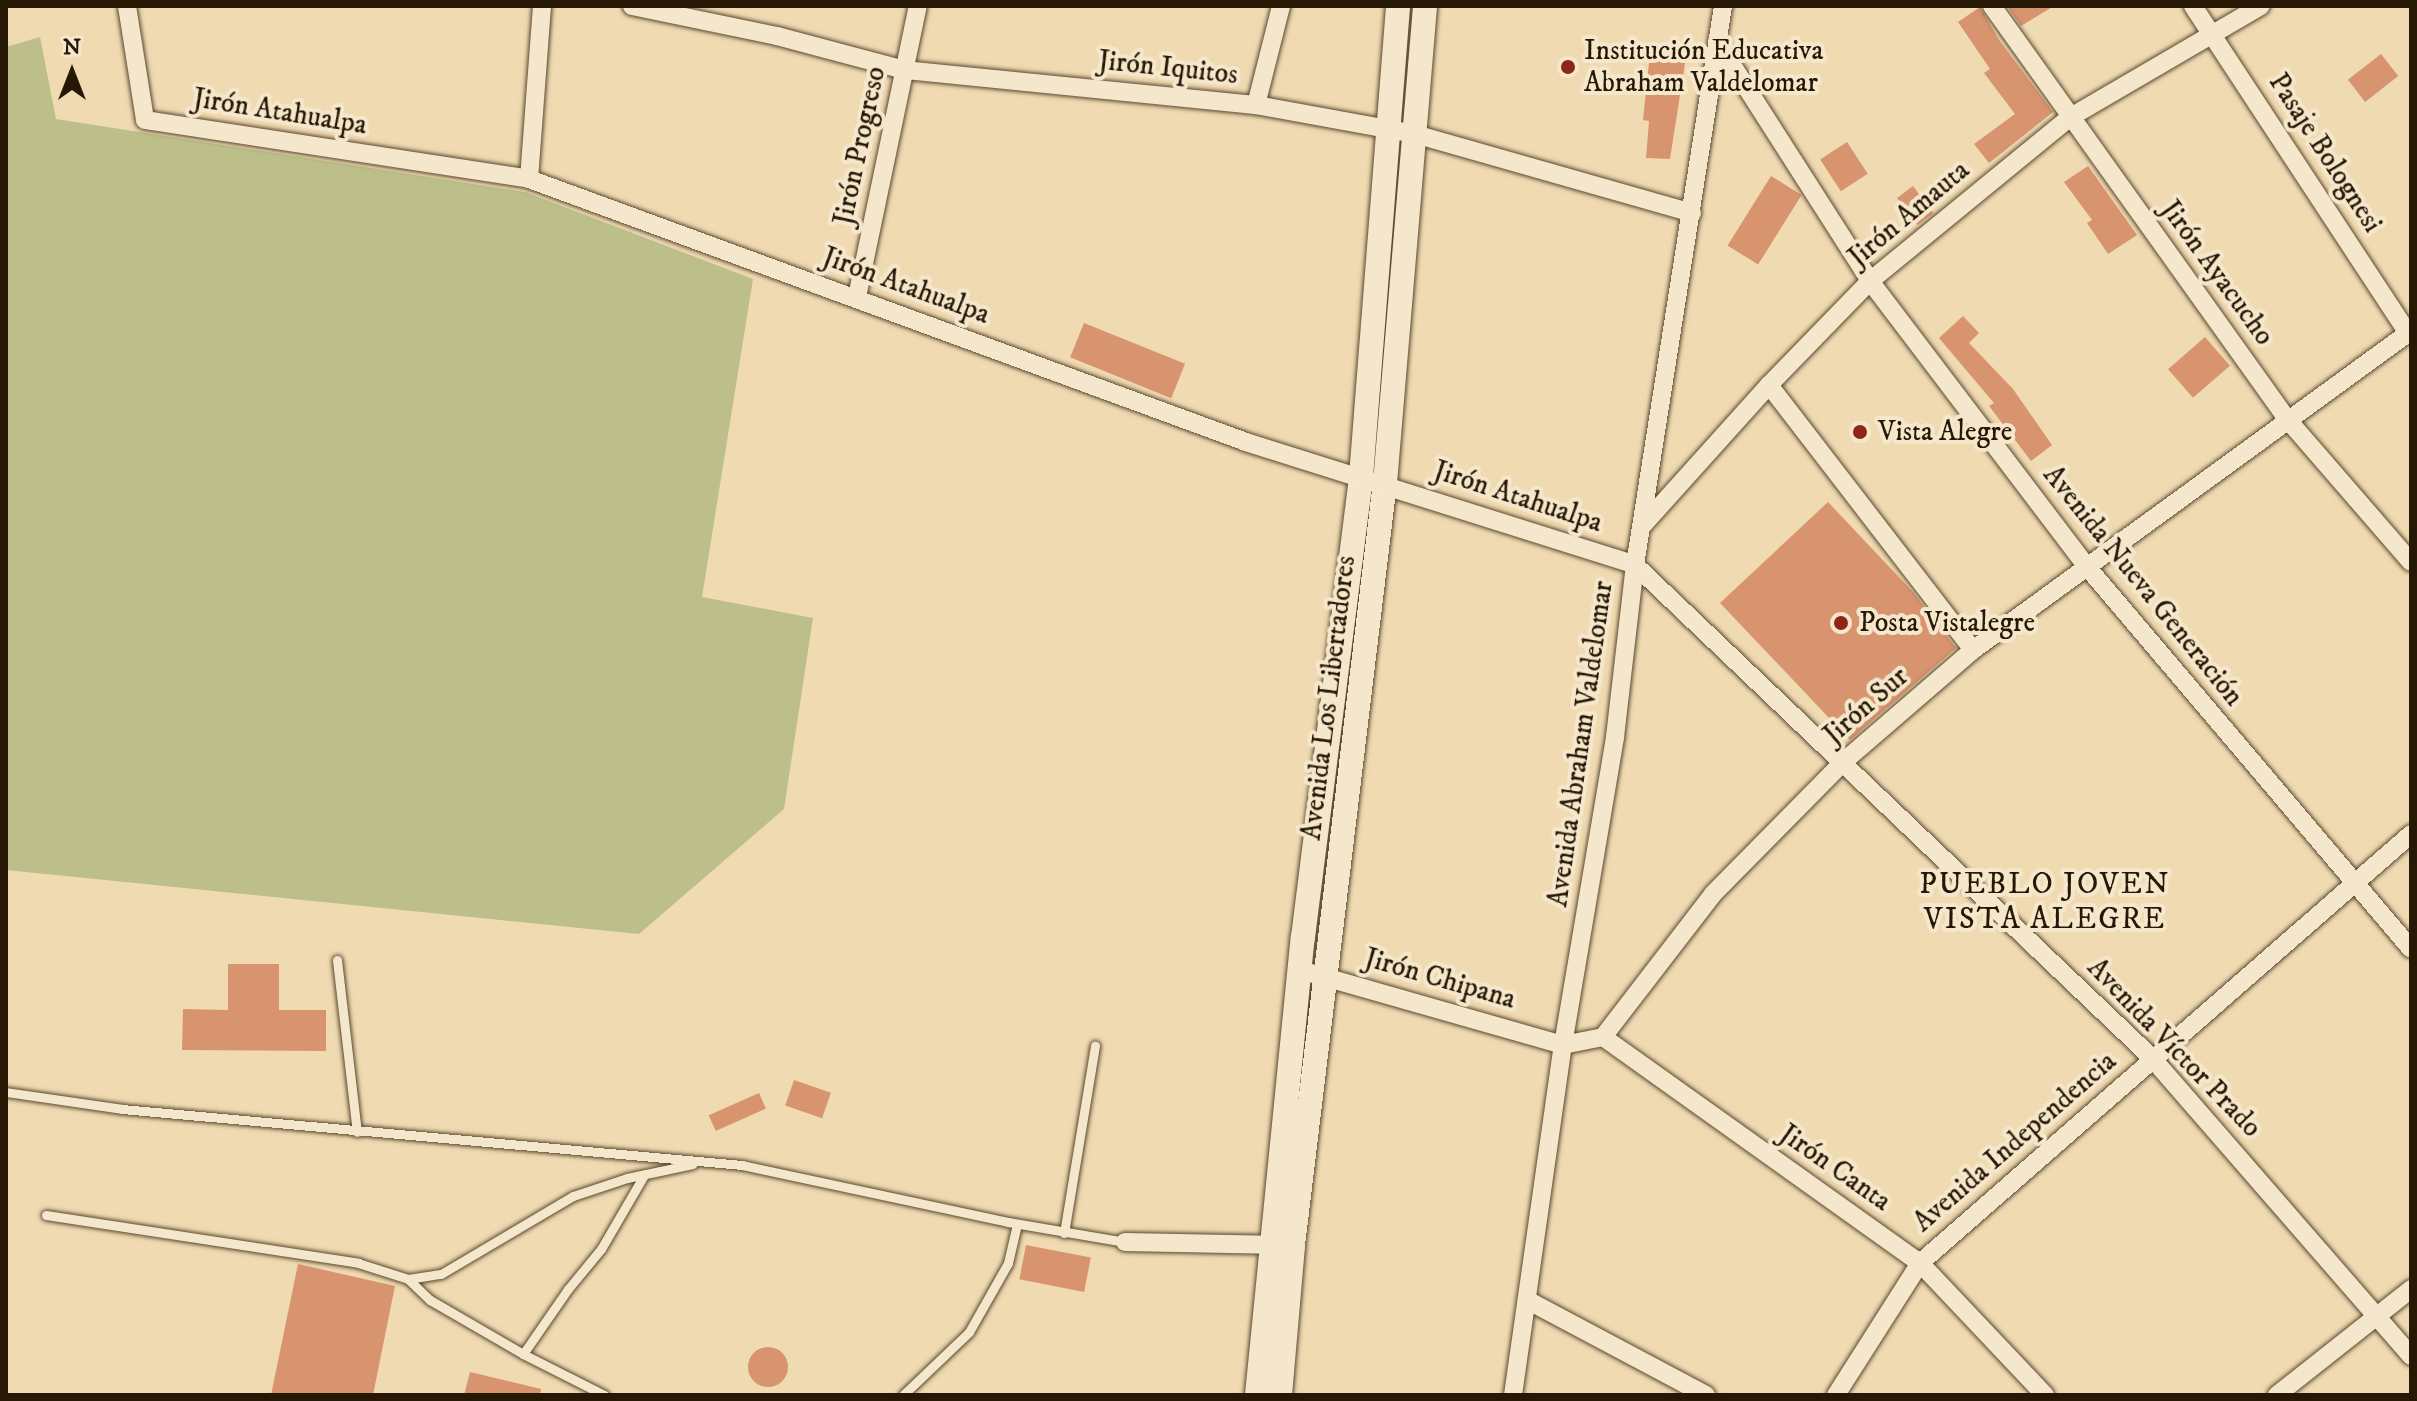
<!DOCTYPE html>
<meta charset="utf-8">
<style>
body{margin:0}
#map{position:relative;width:2417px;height:1401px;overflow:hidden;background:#f0dab1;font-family:"IM FELL DW Pica",serif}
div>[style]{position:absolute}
.green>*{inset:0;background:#bcbf8a}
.building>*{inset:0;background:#d8946f;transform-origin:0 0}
.round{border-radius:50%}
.roads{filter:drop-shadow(0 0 2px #594830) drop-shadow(0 0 2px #594830)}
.lane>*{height:9px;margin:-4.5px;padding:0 4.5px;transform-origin:4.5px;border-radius:4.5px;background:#f5e7cc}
.street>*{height:18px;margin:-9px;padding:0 9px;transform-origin:9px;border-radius:9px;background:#f5e7cc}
.secondary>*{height:24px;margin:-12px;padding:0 12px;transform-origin:12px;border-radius:12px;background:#f5e7cc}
.dots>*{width:22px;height:22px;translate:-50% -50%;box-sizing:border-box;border:4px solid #f5e7cc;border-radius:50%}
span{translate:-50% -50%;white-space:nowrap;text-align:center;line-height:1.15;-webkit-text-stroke:8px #f5e7cc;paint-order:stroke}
.poi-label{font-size:28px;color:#271805}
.left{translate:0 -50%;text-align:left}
.street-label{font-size:28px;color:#271805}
.neighbourhood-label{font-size:30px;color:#271805;letter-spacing:2px}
.frame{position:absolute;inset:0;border:8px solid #271805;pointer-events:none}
.north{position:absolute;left:32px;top:32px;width:80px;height:80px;-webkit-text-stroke:6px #f5e7cc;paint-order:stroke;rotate:0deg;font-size:22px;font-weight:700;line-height:32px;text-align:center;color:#271805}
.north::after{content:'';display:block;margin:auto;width:28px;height:36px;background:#271805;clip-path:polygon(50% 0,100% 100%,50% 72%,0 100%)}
</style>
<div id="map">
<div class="green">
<i style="clip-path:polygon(40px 37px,56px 119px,525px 192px,753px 279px,702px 597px,813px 618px,784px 809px,639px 934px,6px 870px,6px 47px)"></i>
</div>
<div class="building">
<i style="clip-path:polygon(2007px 6px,2054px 6px,2021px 26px)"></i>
<i style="clip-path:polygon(1980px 7px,1999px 40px,2053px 112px,1989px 163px,1974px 144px,2015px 114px,1984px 73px,1990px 69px,1958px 22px)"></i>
<i style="clip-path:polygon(1650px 53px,1686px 57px,1670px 159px,1646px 158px,1649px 121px,1643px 120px)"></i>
<i style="left:2381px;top:54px;width:28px;height:42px;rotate:52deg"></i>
<i style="left:1847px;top:142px;width:38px;height:32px;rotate:57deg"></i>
<i style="clip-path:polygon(2088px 166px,2137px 235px,2108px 254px,2087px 223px,2092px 220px,2064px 182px)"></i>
<i style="left:1771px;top:176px;width:36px;height:82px;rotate:32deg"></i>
<i style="left:1913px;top:186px;width:34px;height:20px;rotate:53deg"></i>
<i style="clip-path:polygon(1963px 316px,1979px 333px,1969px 343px,2013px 389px,2052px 445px,2031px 461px,1989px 406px,1994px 403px,1939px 338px)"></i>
<i style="left:1084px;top:323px;width:109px;height:37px;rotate:22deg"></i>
<i style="left:2205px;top:337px;width:38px;height:49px;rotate:49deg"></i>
<i style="clip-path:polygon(1828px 502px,1913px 592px,1956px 648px,1850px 740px,1720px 603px)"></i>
<i style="clip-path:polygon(228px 964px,279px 964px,279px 1010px,326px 1010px,326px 1051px,182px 1050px,183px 1009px,228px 1010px)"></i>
<i style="left:794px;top:1080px;width:39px;height:27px;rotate:19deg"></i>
<i style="left:759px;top:1093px;width:17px;height:55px;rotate:66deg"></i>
<i style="left:1026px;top:1245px;width:66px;height:35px;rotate:11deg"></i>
<i style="clip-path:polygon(298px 1264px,395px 1286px,373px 1395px,271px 1395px)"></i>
<i class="round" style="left:748px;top:1347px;width:40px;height:40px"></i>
<i style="clip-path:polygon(470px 1372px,541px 1389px,540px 1395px,464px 1395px)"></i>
</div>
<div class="roads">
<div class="lane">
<i style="left:337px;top:960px;width:173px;rotate:83.4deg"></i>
<i style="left:6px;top:1092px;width:117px;rotate:8.3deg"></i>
<i style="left:122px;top:1109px;width:623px;rotate:5.16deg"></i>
<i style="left:742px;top:1165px;width:272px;rotate:12.1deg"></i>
<i style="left:1008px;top:1222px;width:119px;rotate:9.7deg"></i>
<i style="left:46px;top:1215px;width:316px;rotate:8.7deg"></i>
<i style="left:358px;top:1263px;width:52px;rotate:17.7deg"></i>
<i style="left:408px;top:1279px;width:30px;rotate:44deg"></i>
<i style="left:430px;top:1300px;width:108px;rotate:30.1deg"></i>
<i style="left:523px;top:1354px;width:91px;rotate:26.8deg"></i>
<i style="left:1064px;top:1233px;width:190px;rotate:-80.6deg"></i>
<i style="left:408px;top:1279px;width:33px;rotate:-9deg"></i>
<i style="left:441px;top:1274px;width:153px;rotate:-30.6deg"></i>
<i style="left:573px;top:1196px;width:57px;rotate:-18.4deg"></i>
<i style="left:627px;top:1178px;width:67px;rotate:-12deg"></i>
<i style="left:523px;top:1354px;width:79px;rotate:-55.3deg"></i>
<i style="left:568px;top:1289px;width:52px;rotate:-50.5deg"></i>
<i style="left:601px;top:1249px;width:86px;rotate:-59.8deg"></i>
<i style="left:903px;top:1395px;width:91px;rotate:-43.7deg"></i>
<i style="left:969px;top:1332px;width:79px;rotate:-60.5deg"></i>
<i style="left:1008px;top:1263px;width:40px;rotate:-77deg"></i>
</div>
<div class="street">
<i style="left:127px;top:6px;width:115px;rotate:81deg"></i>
<i style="left:145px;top:120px;width:389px;rotate:8.7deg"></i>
<i style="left:529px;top:179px;width:764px;rotate:20.14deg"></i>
<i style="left:1246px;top:442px;width:408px;rotate:17.5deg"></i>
<i style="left:1635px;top:565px;width:714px;rotate:43.64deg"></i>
<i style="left:2152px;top:1058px;width:395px;rotate:49deg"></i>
<i style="left:632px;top:6px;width:148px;rotate:11.7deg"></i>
<i style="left:777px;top:36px;width:132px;rotate:14.9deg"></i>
<i style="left:905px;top:70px;width:353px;rotate:5.7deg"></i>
<i style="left:1256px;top:105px;width:162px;rotate:10.3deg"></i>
<i style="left:1415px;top:134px;width:288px;rotate:15.9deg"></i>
<i style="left:1992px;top:6px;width:508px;rotate:54.46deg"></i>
<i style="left:2287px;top:419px;width:189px;rotate:49.1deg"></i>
<i style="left:2193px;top:6px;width:391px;rotate:56.7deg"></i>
<i style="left:1718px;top:43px;width:282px;rotate:57.4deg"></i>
<i style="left:1870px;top:281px;width:360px;rotate:52.8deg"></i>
<i style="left:2088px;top:568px;width:499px;rotate:49.7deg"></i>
<i style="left:1256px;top:105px;width:102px;rotate:-75.8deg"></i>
<i style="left:529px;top:179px;width:173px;rotate:-85.7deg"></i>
<i style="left:857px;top:297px;width:297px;rotate:-78.2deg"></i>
<i style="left:1769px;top:385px;width:334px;rotate:52.4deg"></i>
<i style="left:1643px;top:525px;width:188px;rotate:-48deg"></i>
<i style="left:1769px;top:385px;width:145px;rotate:-45.8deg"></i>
<i style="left:1870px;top:281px;width:257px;rotate:-39.3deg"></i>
<i style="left:2069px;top:118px;width:222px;rotate:-30.3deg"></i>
<i style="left:1300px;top:970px;width:273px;rotate:15.9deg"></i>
<i style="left:1563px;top:1045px;width:41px;rotate:-11.3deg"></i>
<i style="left:1603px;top:1037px;width:389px;rotate:35.5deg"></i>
<i style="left:1920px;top:1263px;width:182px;rotate:46.6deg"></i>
<i style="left:1603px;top:1037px;width:180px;rotate:-52.4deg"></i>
<i style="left:1713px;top:894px;width:184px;rotate:-45.4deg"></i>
<i style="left:1842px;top:763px;width:173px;rotate:-40.8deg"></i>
<i style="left:1973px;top:650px;width:542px;rotate:-36.07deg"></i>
<i style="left:1125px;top:1242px;width:157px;rotate:1.1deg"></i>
<i style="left:1527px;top:1300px;width:203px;rotate:28deg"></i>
<i style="left:1513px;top:1395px;width:354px;rotate:-81.9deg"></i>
<i style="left:1563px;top:1045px;width:312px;rotate:-80.4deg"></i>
<i style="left:1615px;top:737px;width:173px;rotate:-83.4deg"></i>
<i style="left:1635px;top:565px;width:566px;rotate:-81.05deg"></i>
<i style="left:1836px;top:1395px;width:156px;rotate:-57.5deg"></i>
<i style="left:1920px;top:1263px;width:652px;rotate:-41.14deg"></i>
<i style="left:2277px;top:1395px;width:171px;rotate:-38.3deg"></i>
</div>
<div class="secondary">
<i style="left:1257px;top:1395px;width:460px;rotate:-84.3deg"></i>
<i style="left:1303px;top:937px;width:464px;rotate:-82.8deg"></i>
<i style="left:1361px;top:477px;width:472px;rotate:-85.5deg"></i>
<i style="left:1280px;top:1395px;width:151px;rotate:-85deg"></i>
<i style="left:1293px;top:1245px;width:768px;rotate:-83.12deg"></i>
<i style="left:1385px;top:483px;width:479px;rotate:-85.2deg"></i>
</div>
</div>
<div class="dots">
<i style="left:1568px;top:67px;background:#8f2418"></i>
<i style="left:1860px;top:432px;background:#8f2418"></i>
<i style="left:1841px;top:623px;background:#8f2418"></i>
</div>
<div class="poi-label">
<span class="left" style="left:1584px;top:67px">Institución Educativa<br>Abraham Valdelomar</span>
<span class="left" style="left:1878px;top:432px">Vista Alegre</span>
<span class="left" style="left:1859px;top:623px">Posta Vistalegre</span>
</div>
<div class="street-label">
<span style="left:1168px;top:68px;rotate:6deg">Jirón Iquitos</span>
<span style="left:280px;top:112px;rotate:9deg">Jirón Atahualpa</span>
<span style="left:860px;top:146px;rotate:-78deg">Jirón Progreso</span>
<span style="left:2325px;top:153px;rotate:57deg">Pasaje Bolognesi</span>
<span style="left:1909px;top:214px;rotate:-40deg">Jirón Amauta</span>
<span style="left:2217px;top:273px;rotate:54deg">Jirón Ayacucho</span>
<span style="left:906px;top:286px;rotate:20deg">Jirón Atahualpa</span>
<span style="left:1518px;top:497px;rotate:18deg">Jirón Atahualpa</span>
<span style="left:2143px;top:586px;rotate:51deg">Avenida Nueva Generación</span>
<span style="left:1329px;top:698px;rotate:-83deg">Avenida Los Libertadores</span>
<span style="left:1866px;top:706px;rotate:-41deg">Jirón Sur</span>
<span style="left:1581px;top:744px;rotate:-82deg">Avenida Abraham Valdelomar</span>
<span style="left:1440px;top:979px;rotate:16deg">Jirón Chipana</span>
<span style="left:2174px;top:1048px;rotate:46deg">Avenida Víctor Prado</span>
<span style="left:2015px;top:1142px;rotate:-41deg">Avenida Independencia</span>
<span style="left:1835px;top:1168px;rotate:35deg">Jirón Canta</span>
</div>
<div class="neighbourhood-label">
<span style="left:2045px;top:902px">PUEBLO JOVEN<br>VISTA ALEGRE</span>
</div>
<div class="frame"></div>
<div class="north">N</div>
</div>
